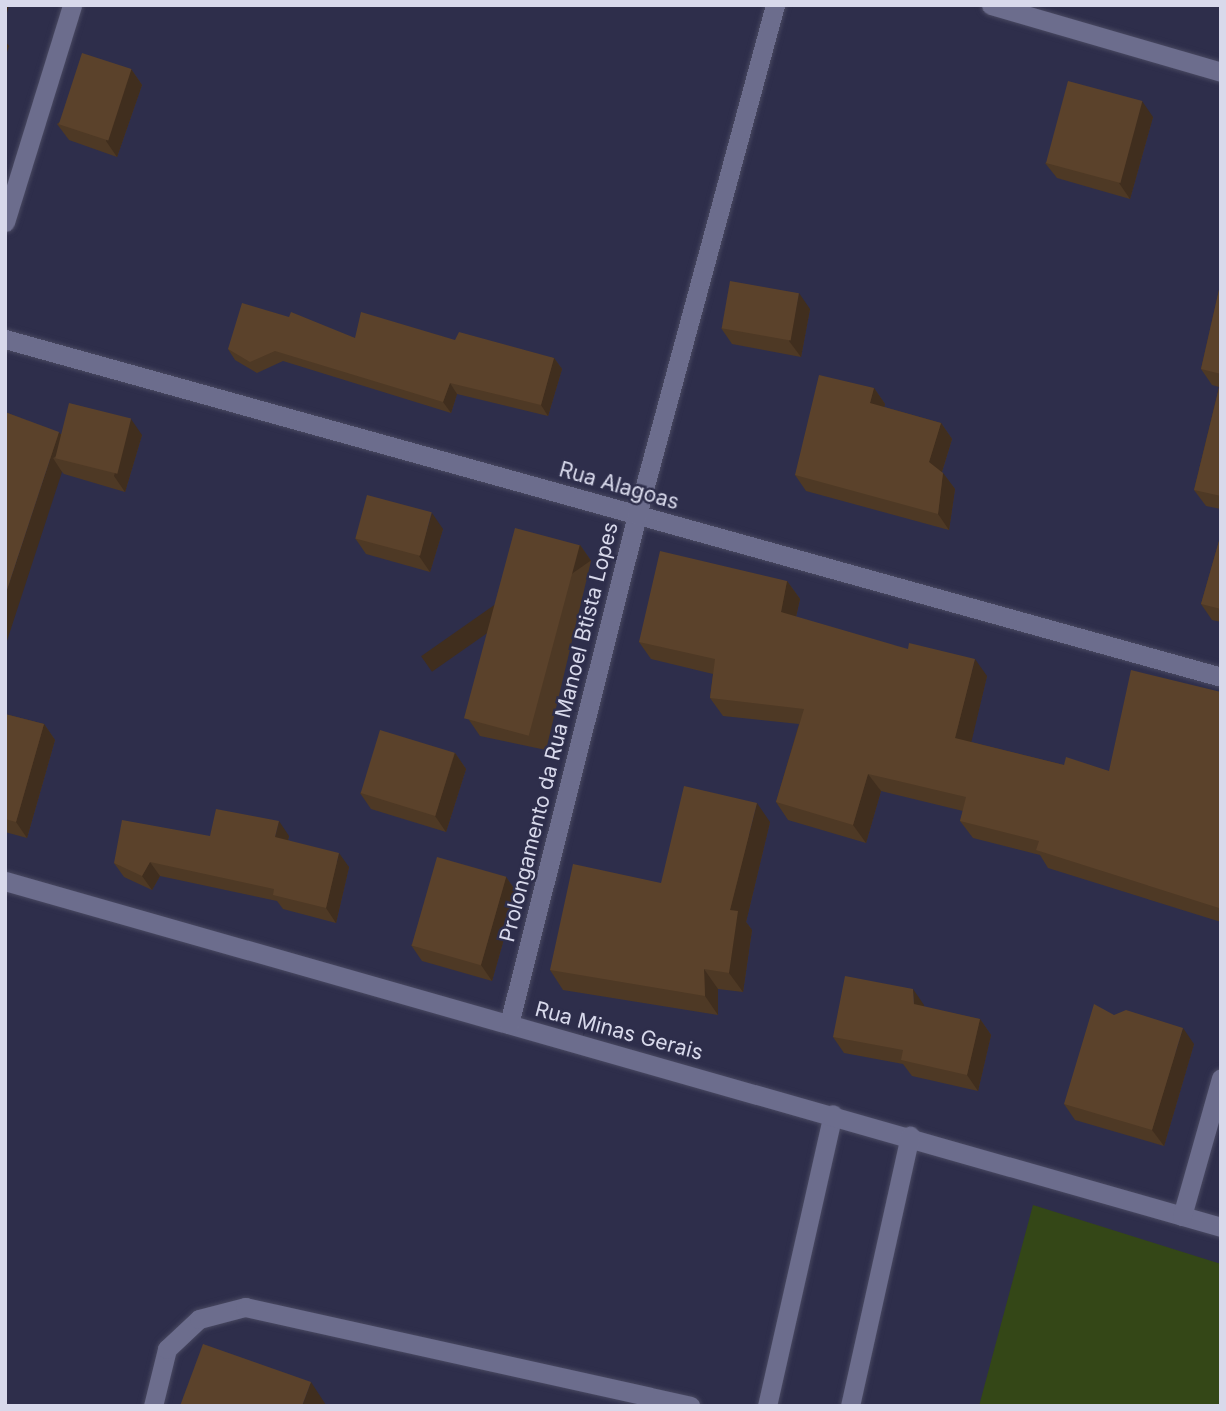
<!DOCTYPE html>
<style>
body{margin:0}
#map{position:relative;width:1226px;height:1411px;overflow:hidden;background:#2e2e4b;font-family:Inter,sans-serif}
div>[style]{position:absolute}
.green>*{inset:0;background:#344717}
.roads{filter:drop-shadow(0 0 2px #494961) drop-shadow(0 0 2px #494961)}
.service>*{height:19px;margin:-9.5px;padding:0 9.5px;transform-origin:9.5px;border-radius:9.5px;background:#6c6d8d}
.minor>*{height:19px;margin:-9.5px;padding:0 9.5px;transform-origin:9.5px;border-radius:9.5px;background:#6c6d8d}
.wall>*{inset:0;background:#4e3925}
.shaded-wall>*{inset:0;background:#402e1e;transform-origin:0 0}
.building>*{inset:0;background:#5b422b;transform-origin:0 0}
span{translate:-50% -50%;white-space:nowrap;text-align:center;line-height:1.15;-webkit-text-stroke:5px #2e2e4b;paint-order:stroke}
.street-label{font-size:21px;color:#d8d9eb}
.frame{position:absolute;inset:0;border:7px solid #d8d9eb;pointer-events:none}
</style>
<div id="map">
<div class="green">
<i style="clip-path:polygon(1033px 1205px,1221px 1264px,1221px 1406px,979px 1406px)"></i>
</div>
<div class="roads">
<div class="service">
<i style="left:153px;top:1406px;width:59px;rotate:-76.2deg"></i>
<i style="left:167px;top:1349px;width:44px;rotate:-43.2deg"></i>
<i style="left:199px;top:1319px;width:48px;rotate:-14.6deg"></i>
<i style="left:245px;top:1307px;width:456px;rotate:12.5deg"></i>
<i style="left:767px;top:1406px;width:299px;rotate:-77.3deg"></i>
</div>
<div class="minor">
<i style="left:991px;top:5px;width:240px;rotate:16.2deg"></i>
<i style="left:5px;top:222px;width:227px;rotate:-72.8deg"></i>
<i style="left:5px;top:339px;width:1262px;rotate:15.53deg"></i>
<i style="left:5px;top:881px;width:1264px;rotate:15.88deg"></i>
<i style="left:509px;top:1024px;width:525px;rotate:-75.88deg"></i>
<i style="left:637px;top:515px;width:528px;rotate:-74.86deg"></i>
<i style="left:1182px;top:1216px;width:143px;rotate:-74.2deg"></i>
<i style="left:850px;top:1406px;width:277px;rotate:-77.5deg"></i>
</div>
</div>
<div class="wall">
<i style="clip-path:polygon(131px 69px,142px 85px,117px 157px,69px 140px,57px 124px)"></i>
<i style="clip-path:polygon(1153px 117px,1130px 199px,1057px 178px,1045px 163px)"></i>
<i style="clip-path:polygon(1221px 281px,1221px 509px,1206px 506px,1194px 490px,1219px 387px,1212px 385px,1201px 369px)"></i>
<i style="clip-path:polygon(810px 309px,801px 357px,732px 344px,721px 328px)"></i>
<i style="clip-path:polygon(289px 317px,355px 338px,455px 340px,554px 358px,562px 369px,548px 416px,457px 394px,451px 413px,283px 361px,257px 373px,235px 360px,228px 349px)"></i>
<i style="clip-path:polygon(874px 388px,885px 404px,884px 407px,941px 423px,952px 439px,942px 472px,955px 489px,949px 530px,806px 491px,795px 475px)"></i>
<i style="clip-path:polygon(5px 412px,60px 434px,142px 435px,125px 492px,64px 474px)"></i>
<i style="clip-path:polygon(443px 529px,430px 572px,366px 554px,355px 538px)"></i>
<i style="clip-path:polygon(1221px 534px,1221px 622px,1212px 620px,1201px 604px)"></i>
<i style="clip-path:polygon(580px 545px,591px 561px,546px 750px,480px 736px,469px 720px)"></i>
<i style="clip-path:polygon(787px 581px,800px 599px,796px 617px,987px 676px,971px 742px,1064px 765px,1109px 771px,1221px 692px,1221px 922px,1048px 868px,1040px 855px,973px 838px,960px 821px,963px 811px,881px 791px,866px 843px,788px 820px,776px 802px,799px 724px,723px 716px,710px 698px,713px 674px,651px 659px,639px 642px)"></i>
<i style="clip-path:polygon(5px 714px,44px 724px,55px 740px,27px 838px,5px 832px)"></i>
<i style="clip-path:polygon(455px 753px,466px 769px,446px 832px,371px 809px,360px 793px)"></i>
<i style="clip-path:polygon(770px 822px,746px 922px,752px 930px,743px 992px,718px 989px,718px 1015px,563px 990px,550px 970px,661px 883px)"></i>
<i style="clip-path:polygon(210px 836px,289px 836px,288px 840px,349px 867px,336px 923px,283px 909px,277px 901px,160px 876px,152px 890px,124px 877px,114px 863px)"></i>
<i style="clip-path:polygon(506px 877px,517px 893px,492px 981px,422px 961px,411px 945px)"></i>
<i style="clip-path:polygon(924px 1005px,924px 1007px,980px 1019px,991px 1035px,978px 1091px,912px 1076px,903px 1064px,844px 1053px,833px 1037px)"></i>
<i style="clip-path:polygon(1194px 1044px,1164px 1146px,1075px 1120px,1064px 1104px)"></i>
</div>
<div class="shaded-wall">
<i style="clip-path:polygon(5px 5px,9px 5px,5px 21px)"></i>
<i style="clip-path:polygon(5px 41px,9px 46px,5px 58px)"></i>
<i style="clip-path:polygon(131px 69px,142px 85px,117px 157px,106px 141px)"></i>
<i style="clip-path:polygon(1142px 101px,1153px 117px,1130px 199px,1119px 183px)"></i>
<i style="clip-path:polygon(799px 293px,810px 309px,801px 357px,789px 341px)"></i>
<i style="clip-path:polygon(554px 358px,562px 369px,548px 416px,541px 405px)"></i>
<i style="clip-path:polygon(450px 383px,457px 394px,451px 413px,443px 402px)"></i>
<i style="clip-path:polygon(874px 388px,885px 404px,881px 419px,870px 403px)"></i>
<i style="clip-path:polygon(131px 419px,142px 435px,125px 492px,114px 476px)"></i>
<i style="clip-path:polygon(941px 423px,952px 439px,940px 478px,929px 462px)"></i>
<i style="clip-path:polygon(59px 432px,70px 448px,53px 458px,62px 472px,5px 647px,5px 596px)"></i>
<i style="clip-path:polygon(943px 473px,955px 489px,949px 530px,938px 514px)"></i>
<i style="clip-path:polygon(432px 513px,443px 529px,430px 572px,419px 556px)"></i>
<i style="left:580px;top:545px;width:19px;height:194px;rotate:55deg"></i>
<i style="clip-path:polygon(787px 581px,800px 599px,793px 630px,781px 612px)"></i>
<i style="clip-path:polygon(975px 659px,987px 676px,968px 756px,955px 738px)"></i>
<i style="clip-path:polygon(44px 724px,55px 740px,27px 838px,16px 822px)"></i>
<i style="clip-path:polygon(455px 753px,466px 769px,446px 832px,435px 816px)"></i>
<i style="clip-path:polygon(868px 774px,881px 791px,866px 843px,853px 825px)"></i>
<i style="clip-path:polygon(757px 803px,770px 822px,746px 922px,752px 930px,743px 992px,729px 973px,730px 910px)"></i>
<i style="clip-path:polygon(279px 821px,289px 836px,285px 852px,275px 837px)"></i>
<i style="clip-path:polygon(339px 853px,349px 867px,336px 923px,326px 908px)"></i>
<i style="clip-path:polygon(150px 862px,160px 876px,152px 890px,142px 876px)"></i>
<i style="clip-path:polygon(506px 877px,517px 893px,492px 981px,481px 965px)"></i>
<i style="clip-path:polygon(704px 969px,718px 989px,718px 1015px,705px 996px)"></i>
<i style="clip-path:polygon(913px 989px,924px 1005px,925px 1020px,914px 1004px)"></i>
<i style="clip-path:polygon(980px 1019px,991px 1035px,978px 1091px,967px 1075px)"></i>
<i style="clip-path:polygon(1183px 1028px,1194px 1044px,1164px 1146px,1152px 1130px)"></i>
<i style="clip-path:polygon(311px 1382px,326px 1405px,326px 1406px,302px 1406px)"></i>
</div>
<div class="building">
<i style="left:82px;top:53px;width:52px;height:75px;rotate:18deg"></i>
<i style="left:1068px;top:81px;width:77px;height:85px;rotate:15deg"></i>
<i style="left:730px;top:281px;width:70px;height:48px;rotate:10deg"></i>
<i style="clip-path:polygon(1221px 281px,1221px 374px,1201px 369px)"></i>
<i style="clip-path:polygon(242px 303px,289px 317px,291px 312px,355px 338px,361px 312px,455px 340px,459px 332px,554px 358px,541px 405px,450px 383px,443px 402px,275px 351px,250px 362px,228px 349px)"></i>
<i style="clip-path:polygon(819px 375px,874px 388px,870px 403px,941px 423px,929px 462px,943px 473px,938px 514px,795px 475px)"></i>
<i style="clip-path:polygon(1221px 380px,1221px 496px,1194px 490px)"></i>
<i style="left:69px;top:403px;width:64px;height:57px;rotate:14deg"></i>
<i style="clip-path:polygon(5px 412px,59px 432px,5px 596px)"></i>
<i style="left:367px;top:495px;width:67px;height:45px;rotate:15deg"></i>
<i style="left:515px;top:528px;width:67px;height:197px;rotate:15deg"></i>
<i style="clip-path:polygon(1221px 534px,1221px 609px,1201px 604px)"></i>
<i style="clip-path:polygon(660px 551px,787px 581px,781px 612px,908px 649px,909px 643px,975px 659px,955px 738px,1064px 765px,1066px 757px,1109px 771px,1131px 670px,1221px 692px,1221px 904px,1219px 908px,1036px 850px,1039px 841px,960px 821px,966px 797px,868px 774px,853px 825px,776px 802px,804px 709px,710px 698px,715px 659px,639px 642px)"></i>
<i style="clip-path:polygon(5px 714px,44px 724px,16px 822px,5px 819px)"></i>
<i style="left:380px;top:730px;width:78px;height:66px;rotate:17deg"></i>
<i style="clip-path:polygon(684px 786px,757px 803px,730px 910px,738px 911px,729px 973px,704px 969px,705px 996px,550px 970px,573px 864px,661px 883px)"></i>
<i style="clip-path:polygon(216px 809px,279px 821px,275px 837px,339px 853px,326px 908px,273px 895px,274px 889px,150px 862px,142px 876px,114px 863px,122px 820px,210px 836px)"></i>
<i style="left:437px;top:857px;width:72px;height:92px;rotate:16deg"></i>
<i style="clip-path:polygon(845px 976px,913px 989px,914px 1004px,980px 1019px,967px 1075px,901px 1060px,903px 1050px,833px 1037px)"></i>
<i style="clip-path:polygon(1094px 1004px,1114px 1015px,1126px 1010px,1183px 1028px,1152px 1130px,1064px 1104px)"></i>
<i style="clip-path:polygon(203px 1344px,311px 1382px,302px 1406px,180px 1406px)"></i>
</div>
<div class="street-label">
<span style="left:619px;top:486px;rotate:16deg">Rua Alagoas</span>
<span style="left:559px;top:732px;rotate:-76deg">Prolongamento da Rua Manoel Btista Lopes</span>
<span style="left:619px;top:1031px;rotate:15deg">Rua Minas Gerais</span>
</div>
<div class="frame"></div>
</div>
